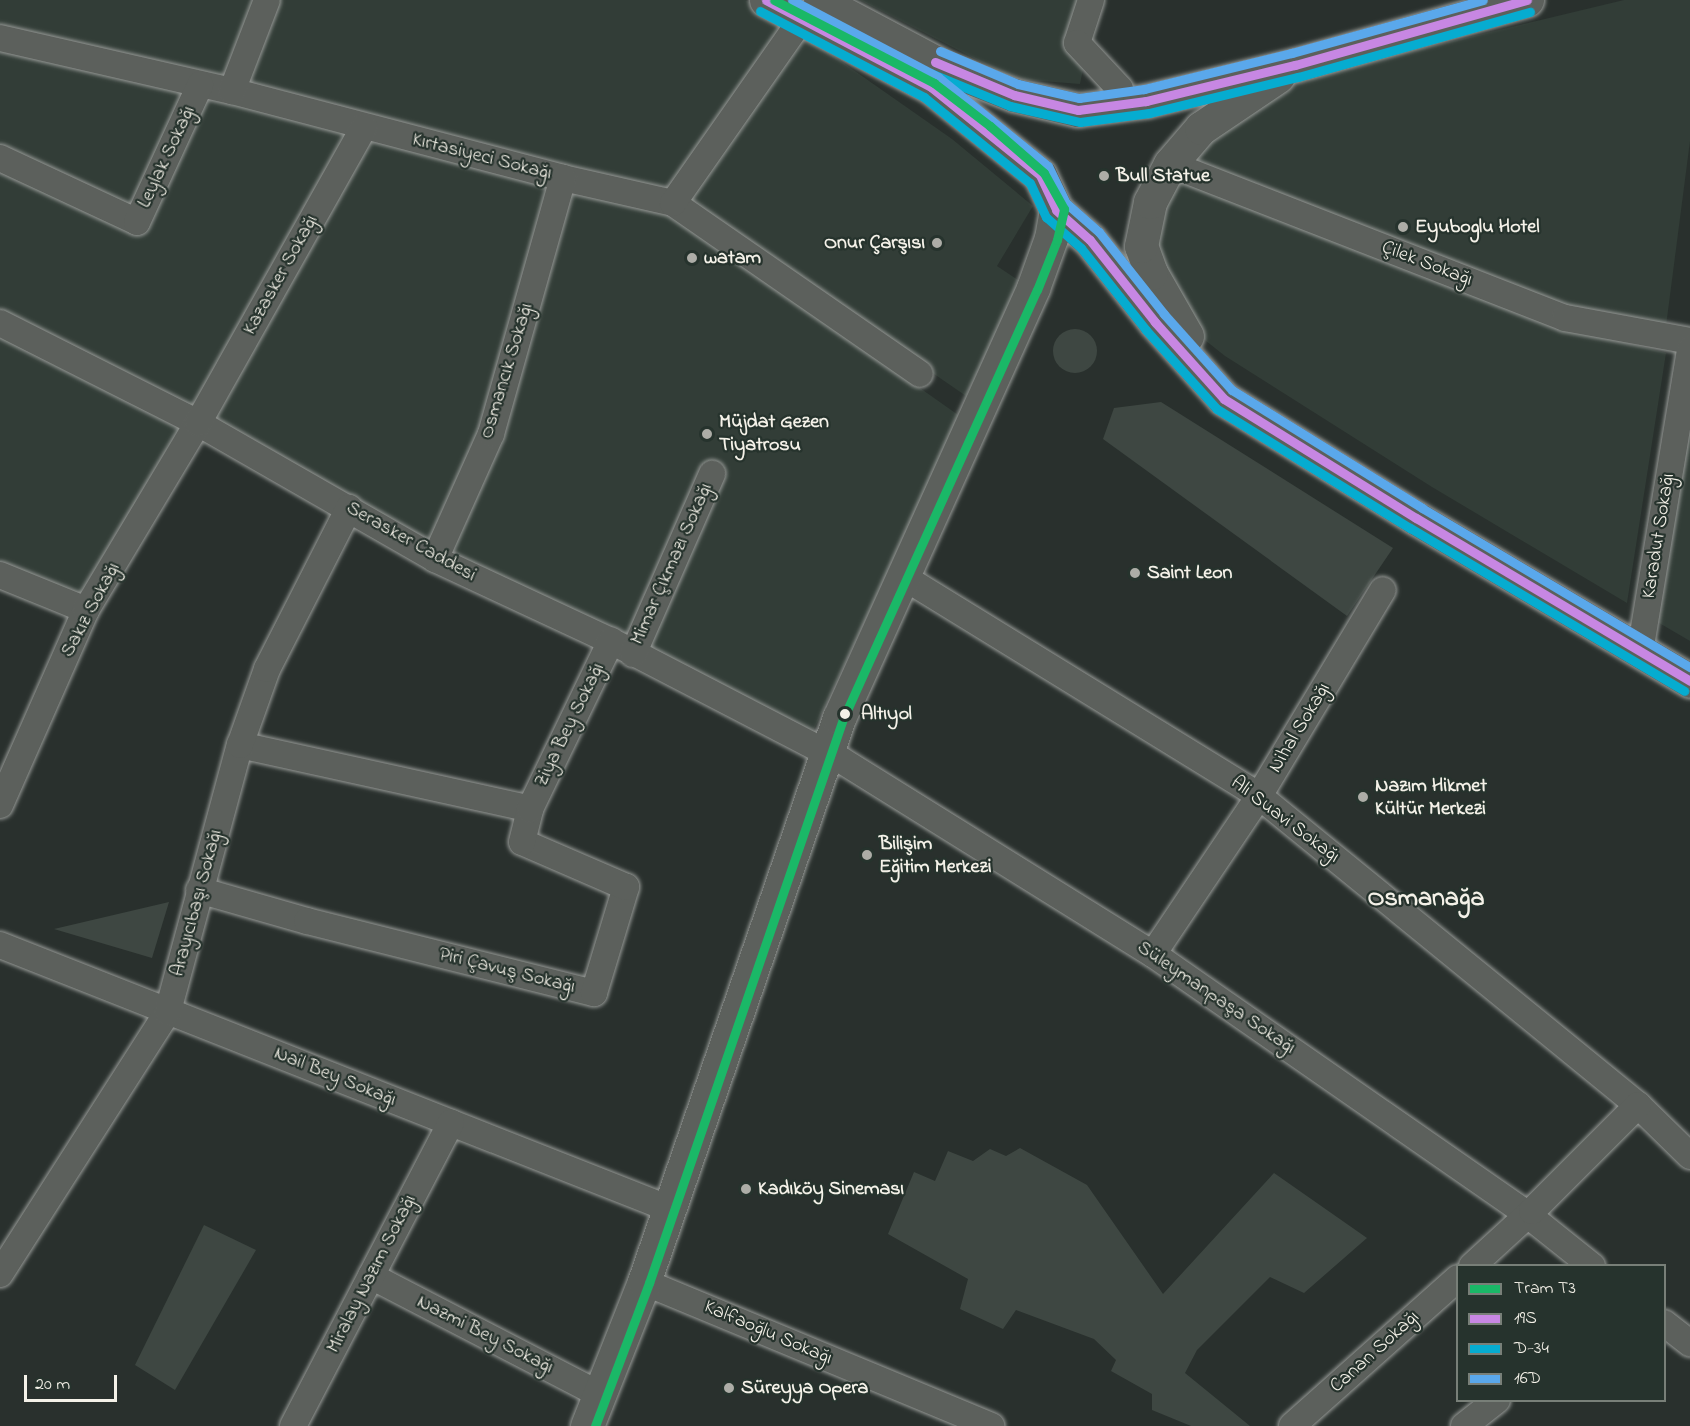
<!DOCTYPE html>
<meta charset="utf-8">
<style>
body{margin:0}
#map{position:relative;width:1690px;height:1426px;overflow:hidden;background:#29302d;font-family:"Indie Flower",sans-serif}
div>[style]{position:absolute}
.built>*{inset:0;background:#323d37}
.green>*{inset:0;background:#3e4742}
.round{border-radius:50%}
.roads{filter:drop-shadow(0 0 2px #969996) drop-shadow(0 0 2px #969996)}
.street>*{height:26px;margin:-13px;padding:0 13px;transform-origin:13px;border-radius:13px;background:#5c605c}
.secondary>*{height:33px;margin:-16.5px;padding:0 16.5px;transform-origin:16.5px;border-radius:16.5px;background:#5c605c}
.primary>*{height:33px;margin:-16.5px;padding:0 16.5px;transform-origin:16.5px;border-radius:16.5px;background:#5c605c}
.bus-1>*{height:9px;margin:-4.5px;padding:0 4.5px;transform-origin:4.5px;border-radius:4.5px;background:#c787e3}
.bus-2>*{height:9px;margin:-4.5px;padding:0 4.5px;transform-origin:4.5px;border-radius:4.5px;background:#06acd0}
.bus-3>*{height:9px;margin:-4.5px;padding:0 4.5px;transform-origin:4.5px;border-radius:4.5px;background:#5aa8eb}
.tram-1>*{height:9px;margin:-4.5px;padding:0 4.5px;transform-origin:4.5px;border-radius:4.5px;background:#1ab867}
.dots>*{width:16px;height:16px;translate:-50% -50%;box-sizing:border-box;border:3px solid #26332d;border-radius:50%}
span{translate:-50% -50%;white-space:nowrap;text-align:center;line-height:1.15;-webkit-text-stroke:4.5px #26332d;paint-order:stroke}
.street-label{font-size:20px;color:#f4f1e8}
.poi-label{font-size:20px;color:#f4f1e8;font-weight:700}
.left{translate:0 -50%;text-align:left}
.right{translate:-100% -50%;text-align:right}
.stop-label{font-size:20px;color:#f4f1e8;font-weight:700}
.district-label{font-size:26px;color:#f4f1e8;font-weight:700}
.legend{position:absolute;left:1456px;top:1264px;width:210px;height:138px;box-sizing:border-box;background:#26332d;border:2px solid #787f78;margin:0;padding:8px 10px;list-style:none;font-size:18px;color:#f4f1e8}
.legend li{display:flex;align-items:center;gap:12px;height:30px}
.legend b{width:30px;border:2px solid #787f78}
.scale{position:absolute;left:24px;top:1375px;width:93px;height:27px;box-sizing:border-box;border:3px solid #f4f1e8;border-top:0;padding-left:8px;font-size:18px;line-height:21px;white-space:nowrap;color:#f4f1e8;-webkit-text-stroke:4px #26332d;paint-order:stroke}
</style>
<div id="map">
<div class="built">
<i style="clip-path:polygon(0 0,258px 0,227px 82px,0 31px)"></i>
<i style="clip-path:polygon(276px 0,745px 0,789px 20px,669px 194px,243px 86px)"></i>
<i style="clip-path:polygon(860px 0,1097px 0,1080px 84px,1015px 79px)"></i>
<i style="clip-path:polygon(1624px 0,1690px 0,1690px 141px,1666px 326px,1565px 309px,1184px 161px,1286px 81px)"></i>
<i style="clip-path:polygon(802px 34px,952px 139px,1033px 206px,997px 266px,1021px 282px,966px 396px,685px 202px)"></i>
<i style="clip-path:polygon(0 47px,188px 91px,133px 211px,0 149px)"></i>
<i style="clip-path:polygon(205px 95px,351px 133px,195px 411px,0 314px,0 168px,136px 231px)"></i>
<i style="clip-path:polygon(368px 137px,552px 184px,482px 434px,431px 547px,210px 420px)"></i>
<i style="clip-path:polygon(1173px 175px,1562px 326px,1666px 353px,1627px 603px,1432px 487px,1225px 356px,1182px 322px,1149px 249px)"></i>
<i style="clip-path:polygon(569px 188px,669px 211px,961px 417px,811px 735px,629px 642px,446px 555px)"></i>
<i style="clip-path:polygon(0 332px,186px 427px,82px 601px,0 567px)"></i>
<i style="clip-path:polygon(1690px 394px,1690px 641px,1654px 620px)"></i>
</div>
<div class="green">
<i class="round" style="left:1053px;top:329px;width:44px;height:44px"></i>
<i style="clip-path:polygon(1161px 402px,1393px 548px,1347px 616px,1103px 439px,1114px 408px)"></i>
<i style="clip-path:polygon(169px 902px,152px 958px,54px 929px)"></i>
<i style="clip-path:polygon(1020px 1148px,1087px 1185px,1163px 1294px,1274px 1173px,1367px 1238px,1304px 1293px,1270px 1277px,1197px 1350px,1185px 1373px,1250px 1426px,1191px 1426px,1152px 1410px,1152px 1394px,1111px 1371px,1116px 1360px,1094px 1339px,1016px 1310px,1003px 1329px,960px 1309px,968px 1279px,888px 1234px,914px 1172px,935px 1181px,948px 1151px,973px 1161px,990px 1149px,1006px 1156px)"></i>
<i style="clip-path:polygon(204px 1225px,256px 1250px,175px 1390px,135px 1365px)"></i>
</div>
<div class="roads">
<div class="street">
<i style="left:1091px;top:0;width:45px;rotate:108deg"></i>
<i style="left:1077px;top:43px;width:63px;rotate:46.9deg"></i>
<i style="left:0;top:38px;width:238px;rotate:12.9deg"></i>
<i style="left:232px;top:91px;width:342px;rotate:14.7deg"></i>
<i style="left:563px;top:178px;width:113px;rotate:12.8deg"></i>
<i style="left:673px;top:203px;width:300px;rotate:34.7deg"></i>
<i style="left:232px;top:91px;width:97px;rotate:-69deg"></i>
<i style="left:0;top:158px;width:151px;rotate:25deg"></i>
<i style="left:137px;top:222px;width:151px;rotate:-65.3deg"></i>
<i style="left:1170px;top:164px;width:424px;rotate:21.3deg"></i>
<i style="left:1565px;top:318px;width:127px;rotate:10.4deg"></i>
<i style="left:673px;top:203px;width:227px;rotate:-55deg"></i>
<i style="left:0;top:323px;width:222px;rotate:26.8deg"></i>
<i style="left:198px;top:423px;width:273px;rotate:29.8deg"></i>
<i style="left:435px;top:559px;width:194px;rotate:25deg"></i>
<i style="left:611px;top:641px;width:259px;rotate:27.4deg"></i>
<i style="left:841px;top:760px;width:367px;rotate:31.9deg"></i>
<i style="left:1153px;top:954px;width:457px;rotate:34.8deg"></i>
<i style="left:1528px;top:1215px;width:82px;rotate:38.6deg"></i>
<i style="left:435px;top:559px;width:137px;rotate:-65.9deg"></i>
<i style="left:491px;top:434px;width:266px;rotate:-74.3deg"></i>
<i style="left:0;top:575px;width:93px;rotate:22.1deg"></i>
<i style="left:902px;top:576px;width:419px;rotate:31.6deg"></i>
<i style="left:1259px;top:796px;width:489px;rotate:39.2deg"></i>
<i style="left:1638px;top:1105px;width:73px;rotate:44.4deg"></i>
<i style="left:1640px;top:652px;width:307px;rotate:-80.6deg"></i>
<i style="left:633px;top:654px;width:197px;rotate:-66.3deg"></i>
<i style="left:240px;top:745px;width:297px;rotate:12.4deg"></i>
<i style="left:0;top:805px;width:213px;rotate:-66.2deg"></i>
<i style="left:86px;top:610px;width:218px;rotate:-59.1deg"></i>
<i style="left:198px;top:423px;width:339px;rotate:-60.7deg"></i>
<i style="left:199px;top:890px;width:112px;rotate:16deg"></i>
<i style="left:307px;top:921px;width:296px;rotate:14.1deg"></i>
<i style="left:594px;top:993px;width:111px;rotate:-73.2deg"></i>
<i style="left:626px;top:887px;width:113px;rotate:-156.6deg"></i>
<i style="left:522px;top:842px;width:34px;rotate:-76deg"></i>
<i style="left:530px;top:809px;width:187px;rotate:-64.3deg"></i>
<i style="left:0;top:945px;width:720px;rotate:21.51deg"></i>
<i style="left:1153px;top:954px;width:190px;rotate:-56.1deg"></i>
<i style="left:1259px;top:796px;width:240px;rotate:-59deg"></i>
<i style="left:1472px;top:1266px;width:81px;rotate:-42.5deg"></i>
<i style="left:1532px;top:1211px;width:150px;rotate:-45deg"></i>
<i style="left:0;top:1274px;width:312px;rotate:-57.4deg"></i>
<i style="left:168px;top:1011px;width:276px;rotate:-74.9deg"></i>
<i style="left:240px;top:745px;width:81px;rotate:-70.4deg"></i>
<i style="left:267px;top:669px;width:181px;rotate:-63deg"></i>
<i style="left:371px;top:1276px;width:257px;rotate:27.4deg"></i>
<i style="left:644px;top:1282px;width:376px;rotate:22.5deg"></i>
<i style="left:1664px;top:1323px;width:33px;rotate:38deg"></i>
<i style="left:293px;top:1426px;width:342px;rotate:-62.5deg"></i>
<i style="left:1292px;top:1426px;width:222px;rotate:-41.7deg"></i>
<i style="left:1464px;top:1426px;width:42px;rotate:-38.2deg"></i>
</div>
<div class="secondary">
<i style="left:587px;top:1426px;width:155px;rotate:-68.4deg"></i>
<i style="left:644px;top:1282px;width:597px;rotate:-70.93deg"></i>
<i style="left:839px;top:718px;width:472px;rotate:-65.7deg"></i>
<i style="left:1033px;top:288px;width:53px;rotate:-70.2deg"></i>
<i style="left:1051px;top:238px;width:28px;rotate:-80deg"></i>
</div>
<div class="primary">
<i style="left:766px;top:0;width:187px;rotate:27.8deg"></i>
<i style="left:931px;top:87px;width:140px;rotate:38.9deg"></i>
<i style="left:1040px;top:175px;width:38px;rotate:65deg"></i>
<i style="left:1056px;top:210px;width:45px;rotate:41.4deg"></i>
<i style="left:1090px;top:240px;width:105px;rotate:51.6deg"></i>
<i style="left:1155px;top:322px;width:103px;rotate:48.1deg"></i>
<i style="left:1224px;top:399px;width:226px;rotate:31.8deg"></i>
<i style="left:1416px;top:518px;width:319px;rotate:30.7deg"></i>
<i style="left:820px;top:1px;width:143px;rotate:28deg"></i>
<i style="left:946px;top:68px;width:73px;rotate:21.7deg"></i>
<i style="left:1014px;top:95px;width:66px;rotate:13.2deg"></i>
<i style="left:1078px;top:110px;width:69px;rotate:-7.5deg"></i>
<i style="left:1146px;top:101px;width:153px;rotate:-13.6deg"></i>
<i style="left:1295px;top:65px;width:241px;rotate:-15.7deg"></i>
<i style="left:1187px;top:336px;width:73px;rotate:-119.7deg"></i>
<i style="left:1151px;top:273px;width:29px;rotate:-110deg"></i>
<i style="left:1141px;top:246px;width:45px;rotate:-78.4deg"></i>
<i style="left:1150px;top:202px;width:43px;rotate:-62.2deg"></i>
<i style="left:1170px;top:164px;width:48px;rotate:-49.3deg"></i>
<i style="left:1201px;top:128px;width:93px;rotate:-34deg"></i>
</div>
</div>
<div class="bus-1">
<i style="left:766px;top:0;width:187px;rotate:27.8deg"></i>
<i style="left:931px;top:87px;width:140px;rotate:38.9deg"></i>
<i style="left:1040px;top:175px;width:38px;rotate:65deg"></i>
<i style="left:1056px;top:210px;width:45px;rotate:41.4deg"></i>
<i style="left:1090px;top:240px;width:105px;rotate:51.6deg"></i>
<i style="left:1155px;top:322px;width:103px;rotate:48.1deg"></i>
<i style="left:1224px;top:399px;width:226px;rotate:31.8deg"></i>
<i style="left:1416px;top:518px;width:319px;rotate:30.7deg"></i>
<i style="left:935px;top:62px;width:86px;rotate:22.7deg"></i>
<i style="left:1014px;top:95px;width:66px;rotate:13.2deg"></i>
<i style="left:1078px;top:110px;width:69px;rotate:-7.5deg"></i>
<i style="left:1146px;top:101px;width:153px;rotate:-13.6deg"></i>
<i style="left:1295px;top:65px;width:241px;rotate:-15.7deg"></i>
</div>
<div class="bus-2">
<i style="left:760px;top:11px;width:185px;rotate:27.7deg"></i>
<i style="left:924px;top:97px;width:136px;rotate:39.1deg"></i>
<i style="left:1030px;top:183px;width:38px;rotate:65deg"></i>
<i style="left:1046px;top:217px;width:47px;rotate:41.5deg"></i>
<i style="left:1081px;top:248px;width:105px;rotate:51.6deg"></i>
<i style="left:1146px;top:330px;width:106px;rotate:48.1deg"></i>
<i style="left:1217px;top:409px;width:227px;rotate:31.7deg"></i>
<i style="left:1410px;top:528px;width:319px;rotate:30.7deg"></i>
<i style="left:930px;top:73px;width:87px;rotate:22.4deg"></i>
<i style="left:1010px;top:106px;width:72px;rotate:12.9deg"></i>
<i style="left:1080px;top:122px;width:70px;rotate:-7.4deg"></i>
<i style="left:1149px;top:113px;width:153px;rotate:-13.6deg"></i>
<i style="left:1298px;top:77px;width:241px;rotate:-15.7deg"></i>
</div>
<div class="bus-3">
<i style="left:792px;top:0;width:165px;rotate:27.8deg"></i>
<i style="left:938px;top:77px;width:141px;rotate:39deg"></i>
<i style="left:1048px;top:166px;width:41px;rotate:64.1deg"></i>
<i style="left:1066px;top:203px;width:44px;rotate:41.3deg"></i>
<i style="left:1099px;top:232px;width:105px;rotate:51.6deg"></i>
<i style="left:1164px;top:314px;width:102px;rotate:48.2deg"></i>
<i style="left:1232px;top:390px;width:224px;rotate:31.8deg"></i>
<i style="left:1422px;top:508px;width:312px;rotate:30.7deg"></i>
<i style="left:940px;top:51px;width:85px;rotate:22.9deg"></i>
<i style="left:1018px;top:84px;width:63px;rotate:12.9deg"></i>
<i style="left:1079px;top:98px;width:66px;rotate:-7.9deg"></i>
<i style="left:1144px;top:89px;width:152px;rotate:-13.7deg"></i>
<i style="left:1292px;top:53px;width:198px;rotate:-15.5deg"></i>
</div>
<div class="tram-1">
<i style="left:595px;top:1426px;width:153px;rotate:-69.3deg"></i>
<i style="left:649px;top:1283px;width:596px;rotate:-71.02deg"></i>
<i style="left:843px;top:719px;width:471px;rotate:-65.7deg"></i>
<i style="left:1037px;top:290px;width:54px;rotate:-68.2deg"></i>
<i style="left:1057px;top:240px;width:32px;rotate:-77deg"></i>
<i style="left:1064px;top:209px;width:41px;rotate:-119.1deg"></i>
<i style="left:1044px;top:173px;width:72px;rotate:-139deg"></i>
<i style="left:990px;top:126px;width:71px;rotate:-142.5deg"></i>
<i style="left:934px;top:83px;width:180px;rotate:-152.6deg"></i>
</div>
<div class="dots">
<i style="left:1104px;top:176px;background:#adada7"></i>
<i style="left:1403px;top:227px;background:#adada7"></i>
<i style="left:937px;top:243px;background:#adada7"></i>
<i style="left:692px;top:258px;background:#adada7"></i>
<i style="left:707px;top:434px;background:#adada7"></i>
<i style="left:1135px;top:573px;background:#adada7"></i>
<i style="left:845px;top:714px;background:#f4f1e8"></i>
<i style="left:1363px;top:797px;background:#adada7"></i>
<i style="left:867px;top:855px;background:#adada7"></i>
<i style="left:746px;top:1189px;background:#adada7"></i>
<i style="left:729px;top:1388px;background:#adada7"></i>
</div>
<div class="street-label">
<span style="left:167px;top:157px;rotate:-65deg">Leylak Sokağı</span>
<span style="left:482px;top:157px;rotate:14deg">Kırtasiyeci Sokağı</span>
<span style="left:1427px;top:264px;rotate:21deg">Çilek Sokağı</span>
<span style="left:281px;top:275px;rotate:-61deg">Kazasker Sokağı</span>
<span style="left:507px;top:371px;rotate:-73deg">Osmancık Sokağı</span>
<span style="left:1659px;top:536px;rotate:-81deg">Karadut Sokağı</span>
<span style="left:411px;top:542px;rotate:29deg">Serasker Caddesi</span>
<span style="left:672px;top:564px;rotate:-66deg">Mimar Çıkmazı Sokağı</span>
<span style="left:91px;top:610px;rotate:-62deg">Sakız Sokağı</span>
<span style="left:570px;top:725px;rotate:-64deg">Ziya Bey Sokağı</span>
<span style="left:1300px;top:728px;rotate:-59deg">Nihal Sokağı</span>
<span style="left:1285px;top:820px;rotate:37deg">Ali Suavi Sokağı</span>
<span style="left:197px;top:903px;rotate:-75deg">Arayıcıbaşı Sokağı</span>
<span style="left:507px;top:971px;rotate:14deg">Piri Çavuş Sokağı</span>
<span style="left:1216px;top:998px;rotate:34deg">Süleymanpaşa Sokağı</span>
<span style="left:335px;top:1077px;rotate:22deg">Nail Bey Sokağı</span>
<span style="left:372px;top:1274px;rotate:-63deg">Miralay Nazım Sokağı</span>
<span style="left:768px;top:1333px;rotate:23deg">Kalfaoğlu Sokağı</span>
<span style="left:485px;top:1335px;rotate:27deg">Nazmi Bey Sokağı</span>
<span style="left:1375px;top:1352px;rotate:-42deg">Canan Sokağı</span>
</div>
<div class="poi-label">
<span class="left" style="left:1116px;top:176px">Bull Statue</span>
<span class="left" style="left:1415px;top:227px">Eyuboglu Hotel</span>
<span class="right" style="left:925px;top:243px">Onur Çarşısı</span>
<span class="left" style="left:704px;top:258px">watam</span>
<span class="left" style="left:719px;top:434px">Müjdat Gezen<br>Tiyatrosu</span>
<span class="left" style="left:1147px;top:573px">Saint Leon</span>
<span class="left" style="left:1375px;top:798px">Nazım Hikmet<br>Kültür Merkezi</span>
<span class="left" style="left:879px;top:856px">Bilişim<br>Eğitim Merkezi</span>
<span class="left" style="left:758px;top:1189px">Kadıköy Sineması</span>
<span class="left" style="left:741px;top:1388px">Süreyya Opera</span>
</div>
<div class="stop-label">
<span class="left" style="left:861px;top:714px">Altıyol</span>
</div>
<div class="district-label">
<span style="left:1426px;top:900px">Osmanağa</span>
</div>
<ul class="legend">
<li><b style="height:8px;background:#1ab867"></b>Tram T3</li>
<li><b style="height:8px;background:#c787e3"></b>19S</li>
<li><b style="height:8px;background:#06acd0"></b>D-34</li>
<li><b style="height:8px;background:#5aa8eb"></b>16D</li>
</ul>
<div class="scale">20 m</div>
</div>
